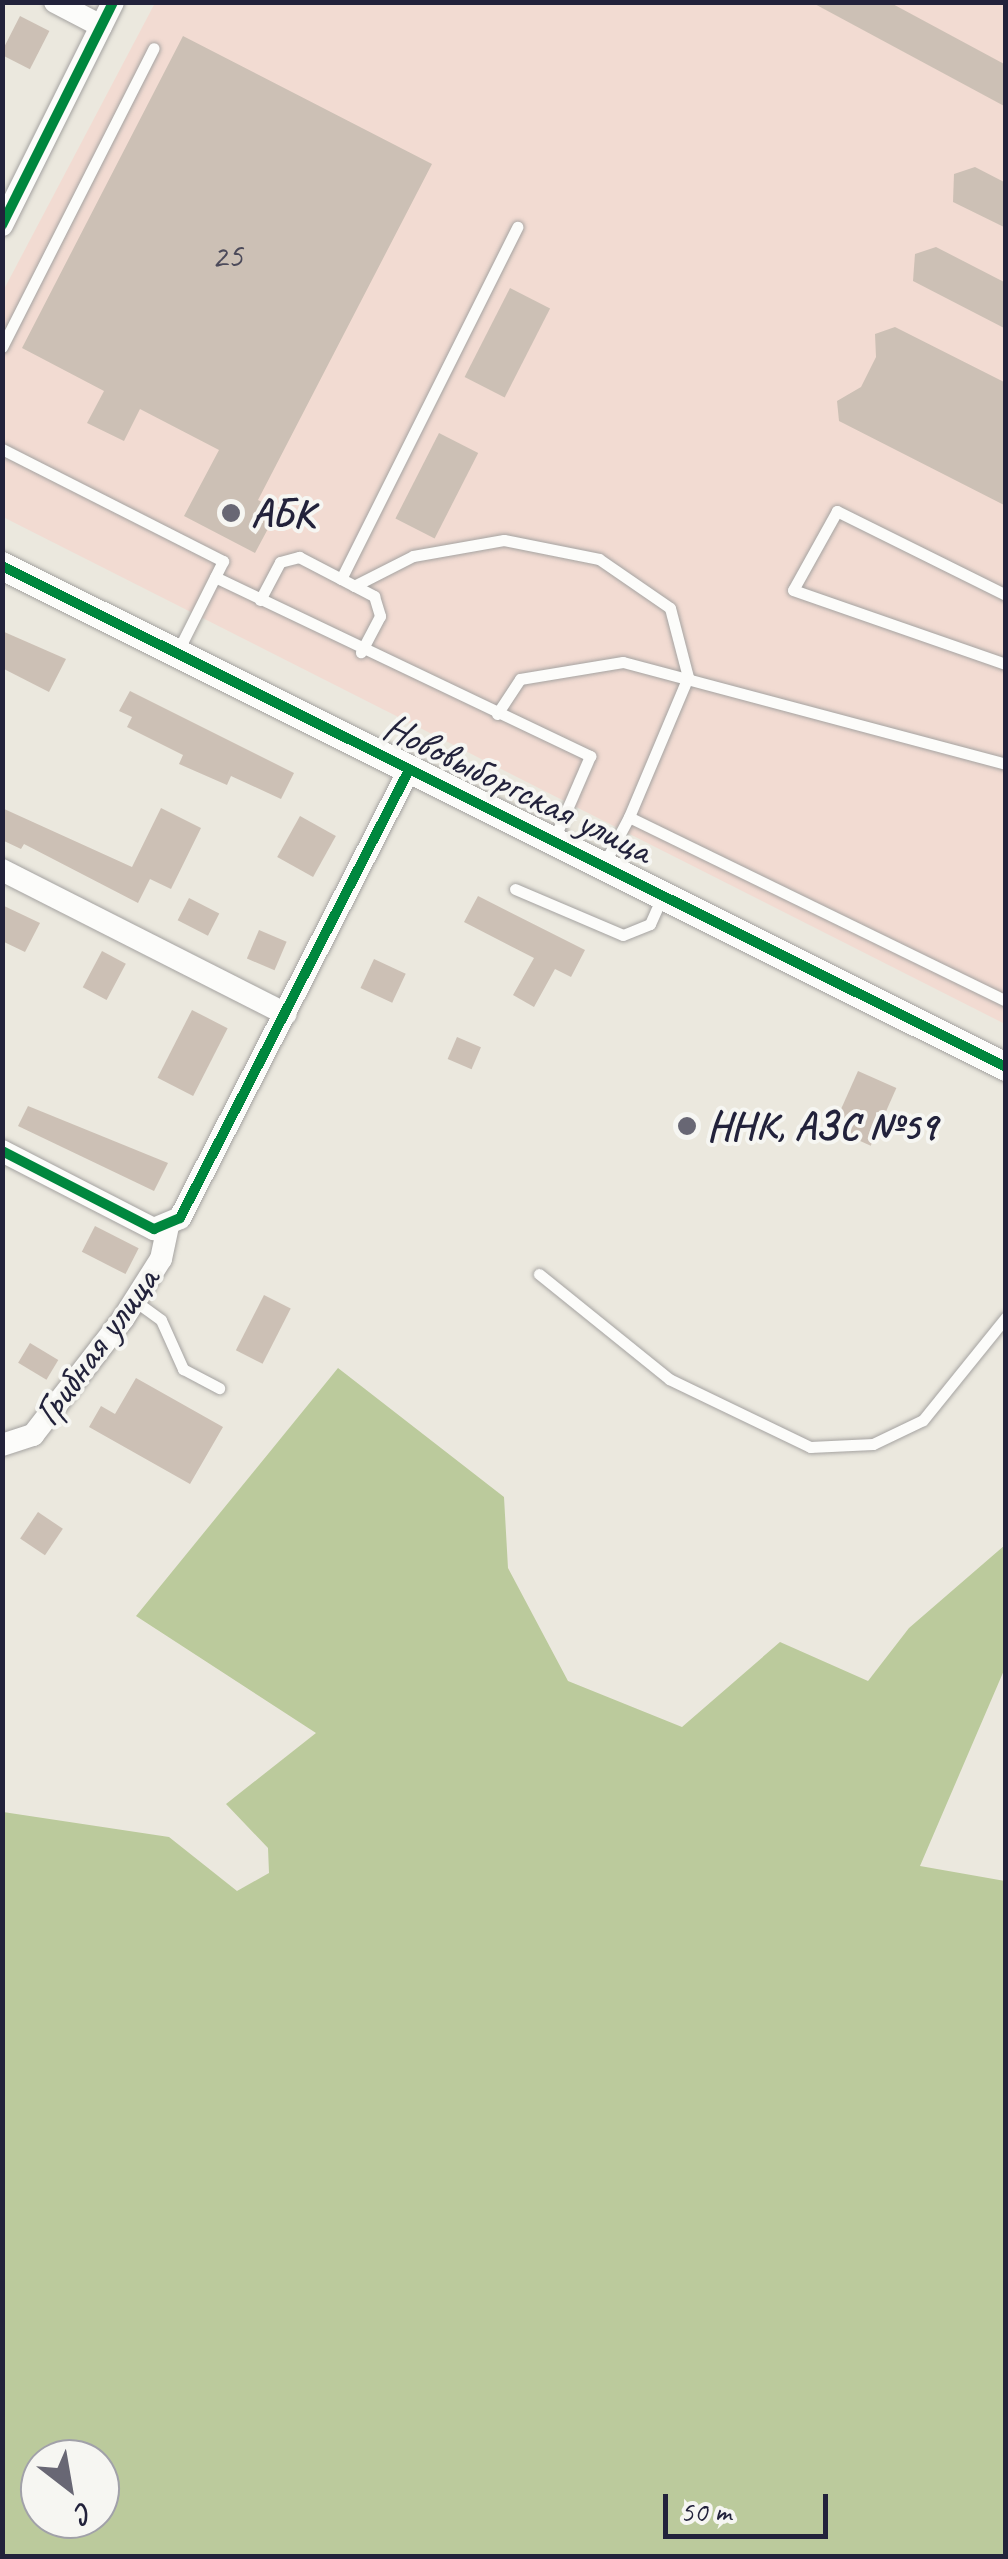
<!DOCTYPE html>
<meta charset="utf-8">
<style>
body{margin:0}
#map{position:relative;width:1008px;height:2559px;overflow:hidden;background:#ebe8de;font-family:Caveat,sans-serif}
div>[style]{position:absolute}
.built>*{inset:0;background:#f2dbd2}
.forest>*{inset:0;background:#bbca9c}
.building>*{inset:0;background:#ccc0b5;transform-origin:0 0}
.roads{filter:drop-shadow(0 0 2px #a5a3a1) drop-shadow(0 0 2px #a5a3a1)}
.service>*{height:11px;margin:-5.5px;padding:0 5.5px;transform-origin:5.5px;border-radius:5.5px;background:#fcfcfa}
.minor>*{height:22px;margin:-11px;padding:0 11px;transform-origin:11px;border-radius:11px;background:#fcfcfa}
.tertiary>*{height:28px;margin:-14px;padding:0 14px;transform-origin:14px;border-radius:14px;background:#fcfcfa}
.cycleway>*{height:10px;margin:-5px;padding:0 5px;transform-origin:5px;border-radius:5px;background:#00873e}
.dots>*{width:28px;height:28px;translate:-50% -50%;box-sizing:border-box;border:5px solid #f6f6f2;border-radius:50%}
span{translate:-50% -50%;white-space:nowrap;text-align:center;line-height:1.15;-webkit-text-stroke:8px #f6f6f2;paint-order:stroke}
.number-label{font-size:35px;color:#4c4a5a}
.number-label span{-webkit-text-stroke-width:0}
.poi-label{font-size:40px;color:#22223b;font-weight:700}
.left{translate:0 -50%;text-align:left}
.street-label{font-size:40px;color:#22223b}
.frame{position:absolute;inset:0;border:5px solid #22223b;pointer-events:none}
.north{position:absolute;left:20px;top:2439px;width:100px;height:100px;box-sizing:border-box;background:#f6f6f2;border:2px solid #a1a1a9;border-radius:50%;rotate:149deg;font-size:28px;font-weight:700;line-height:40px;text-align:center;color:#22223b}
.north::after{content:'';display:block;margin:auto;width:35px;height:45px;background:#686774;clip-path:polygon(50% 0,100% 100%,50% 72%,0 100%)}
.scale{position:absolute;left:663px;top:2494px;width:165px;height:45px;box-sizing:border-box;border:5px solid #22223b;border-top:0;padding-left:12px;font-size:30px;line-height:35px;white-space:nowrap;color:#22223b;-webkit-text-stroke:8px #f6f6f2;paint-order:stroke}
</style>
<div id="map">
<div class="built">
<i style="clip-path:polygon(155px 3px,1005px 3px,1005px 1024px,3px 517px,2px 293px)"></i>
</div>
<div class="forest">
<i style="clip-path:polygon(evenodd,338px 1368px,504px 1497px,508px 1568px,568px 1681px,682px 1727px,780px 1642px,868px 1681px,909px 1628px,1005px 1545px,1005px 1668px,920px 1866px,1005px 1881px,1005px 2556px,3px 2556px,3px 1812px,169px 1837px,237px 1891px,269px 1873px,268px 1848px,226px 1804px,316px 1733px,136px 1616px,338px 1368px,40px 2459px,100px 2459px,100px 2519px,40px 2519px,40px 2459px)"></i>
</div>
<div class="building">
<i style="clip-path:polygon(811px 2px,889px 2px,1006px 65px,1006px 107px)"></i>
<i style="left:20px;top:16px;width:33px;height:43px;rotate:27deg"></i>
<i style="clip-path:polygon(183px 36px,432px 164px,258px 500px,278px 510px,255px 553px,184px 516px,219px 450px,140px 409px,124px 441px,87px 423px,104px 391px,22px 348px)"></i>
<i style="clip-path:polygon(975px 167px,1006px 183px,1006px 228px,953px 202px,954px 174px)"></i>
<i style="clip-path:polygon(936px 247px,1006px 283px,1006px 329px,913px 281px,915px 254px)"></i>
<i style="left:510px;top:288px;width:45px;height:100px;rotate:27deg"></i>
<i style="clip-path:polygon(895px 327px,1006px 383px,1006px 506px,839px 421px,837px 401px,861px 387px,876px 357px,875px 334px)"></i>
<i style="left:439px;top:433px;width:44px;height:96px;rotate:27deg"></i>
<i style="clip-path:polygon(2px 631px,66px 659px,49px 692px,2px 668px)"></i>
<i style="clip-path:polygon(130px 691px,294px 773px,281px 799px,231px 776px,227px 785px,179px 764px,183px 755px,127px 727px,132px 717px,119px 711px)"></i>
<i style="clip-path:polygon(2px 808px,132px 867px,161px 808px,201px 828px,171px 889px,150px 879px,138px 903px,24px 844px,21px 849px,2px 840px)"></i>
<i style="left:300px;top:816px;width:41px;height:47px;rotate:29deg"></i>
<i style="clip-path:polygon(478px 896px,585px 950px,571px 977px,555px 969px,534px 1007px,513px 995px,534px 958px,464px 922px)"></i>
<i style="left:189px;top:898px;width:34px;height:25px;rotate:27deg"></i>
<i style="clip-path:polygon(2px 905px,40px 923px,25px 952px,2px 941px)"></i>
<i style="left:259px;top:930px;width:30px;height:31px;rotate:23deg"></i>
<i style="left:102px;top:951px;width:27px;height:41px;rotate:28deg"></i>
<i style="left:374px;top:959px;width:35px;height:32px;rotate:25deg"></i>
<i style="left:192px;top:1010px;width:40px;height:76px;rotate:27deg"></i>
<i style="left:457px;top:1037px;width:26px;height:24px;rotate:23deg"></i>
<i style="left:858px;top:1071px;width:42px;height:63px;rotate:24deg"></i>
<i style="clip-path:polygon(28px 1106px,168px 1163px,154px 1191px,18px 1126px)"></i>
<i style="left:95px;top:1226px;width:49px;height:29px;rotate:27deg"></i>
<i style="left:264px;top:1295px;width:30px;height:62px;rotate:27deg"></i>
<i style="left:30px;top:1343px;width:33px;height:23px;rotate:31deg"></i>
<i style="clip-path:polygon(136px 1378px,223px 1427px,190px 1484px,89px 1427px,101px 1406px,115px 1414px)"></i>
<i style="left:38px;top:1512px;width:30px;height:32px;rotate:34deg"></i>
</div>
<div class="roads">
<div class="service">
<i style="left:2px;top:347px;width:335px;rotate:-63.1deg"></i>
<i style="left:2px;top:449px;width:248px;rotate:26.9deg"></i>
<i style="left:223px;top:561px;width:101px;rotate:116.6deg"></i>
<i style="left:215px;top:577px;width:416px;rotate:25.5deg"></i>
<i style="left:590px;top:756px;width:90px;rotate:113.4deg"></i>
<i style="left:341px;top:579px;width:394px;rotate:-63.4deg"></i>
<i style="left:354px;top:586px;width:66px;rotate:-27deg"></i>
<i style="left:413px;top:556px;width:92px;rotate:-10deg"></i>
<i style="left:504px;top:540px;width:97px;rotate:11.3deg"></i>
<i style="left:599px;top:559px;width:86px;rotate:34.6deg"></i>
<i style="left:670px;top:608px;width:71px;rotate:75.4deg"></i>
<i style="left:688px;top:677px;width:152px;rotate:112.9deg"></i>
<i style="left:1006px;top:595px;width:189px;rotate:-153.6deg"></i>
<i style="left:837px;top:511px;width:90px;rotate:119.1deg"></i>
<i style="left:793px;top:590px;width:225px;rotate:19.2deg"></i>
<i style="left:260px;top:600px;width:43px;rotate:-62.2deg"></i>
<i style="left:280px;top:562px;width:20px;rotate:-15deg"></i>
<i style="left:299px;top:557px;width:85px;rotate:27.5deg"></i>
<i style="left:374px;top:596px;width:21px;rotate:73deg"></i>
<i style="left:380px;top:616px;width:41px;rotate:117.8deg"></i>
<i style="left:497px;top:714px;width:42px;rotate:-56.7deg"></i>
<i style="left:520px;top:679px;width:104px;rotate:-9.4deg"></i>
<i style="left:623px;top:662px;width:396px;rotate:14.9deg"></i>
<i style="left:604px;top:864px;width:53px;rotate:-62deg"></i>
<i style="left:629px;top:817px;width:420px;rotate:26deg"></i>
<i style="left:515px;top:889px;width:117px;rotate:23.1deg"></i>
<i style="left:623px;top:935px;width:29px;rotate:-22deg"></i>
<i style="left:650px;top:924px;width:30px;rotate:-66deg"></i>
<i style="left:539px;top:1274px;width:167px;rotate:38.9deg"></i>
<i style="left:669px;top:1379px;width:157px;rotate:25.7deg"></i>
<i style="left:810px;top:1447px;width:63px;rotate:-2.7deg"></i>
<i style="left:873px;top:1444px;width:55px;rotate:-25.6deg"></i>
<i style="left:923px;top:1420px;width:132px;rotate:-51.1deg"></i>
<i style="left:135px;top:1301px;width:32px;rotate:36deg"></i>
<i style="left:161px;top:1320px;width:54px;rotate:65.8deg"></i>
<i style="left:183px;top:1369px;width:41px;rotate:27.8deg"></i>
</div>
<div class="minor">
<i style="left:55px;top:2px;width:52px;rotate:27.6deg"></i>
<i style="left:2px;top:225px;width:249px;rotate:-63.5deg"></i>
<i style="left:2px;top:870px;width:318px;rotate:26.9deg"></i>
<i style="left:2px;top:1151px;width:171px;rotate:27.2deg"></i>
<i style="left:154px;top:1229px;width:28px;rotate:-23deg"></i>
<i style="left:180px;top:1218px;width:503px;rotate:-62.93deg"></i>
<i style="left:2px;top:1445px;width:33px;rotate:-18deg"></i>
<i style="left:33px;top:1435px;width:147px;rotate:-52.2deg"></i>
<i style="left:123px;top:1319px;width:71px;rotate:-57.7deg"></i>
<i style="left:161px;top:1259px;width:33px;rotate:-78deg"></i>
</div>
<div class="tertiary">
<i style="left:2px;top:566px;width:1122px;rotate:26.52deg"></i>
</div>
</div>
<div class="cycleway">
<i style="left:2px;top:225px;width:249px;rotate:-63.5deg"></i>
<i style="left:2px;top:566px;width:1122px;rotate:26.52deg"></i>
<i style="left:2px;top:1151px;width:171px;rotate:27.2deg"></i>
<i style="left:154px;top:1229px;width:28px;rotate:-23deg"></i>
<i style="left:180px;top:1218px;width:503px;rotate:-62.93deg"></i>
</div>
<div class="dots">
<i style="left:231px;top:513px;background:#686774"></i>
<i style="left:687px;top:1126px;background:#686774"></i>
</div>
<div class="number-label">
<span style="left:227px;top:256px">25</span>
</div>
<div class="poi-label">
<span class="left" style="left:251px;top:513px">АБК</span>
<span class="left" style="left:707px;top:1126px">ННК, АЗС №59</span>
</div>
<div class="street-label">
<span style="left:518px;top:788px;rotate:26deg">Нововыборгская улица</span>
<span style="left:96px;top:1346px;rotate:-54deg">Грибная улица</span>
</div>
<div class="frame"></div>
<div class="north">С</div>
<div class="scale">50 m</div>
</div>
